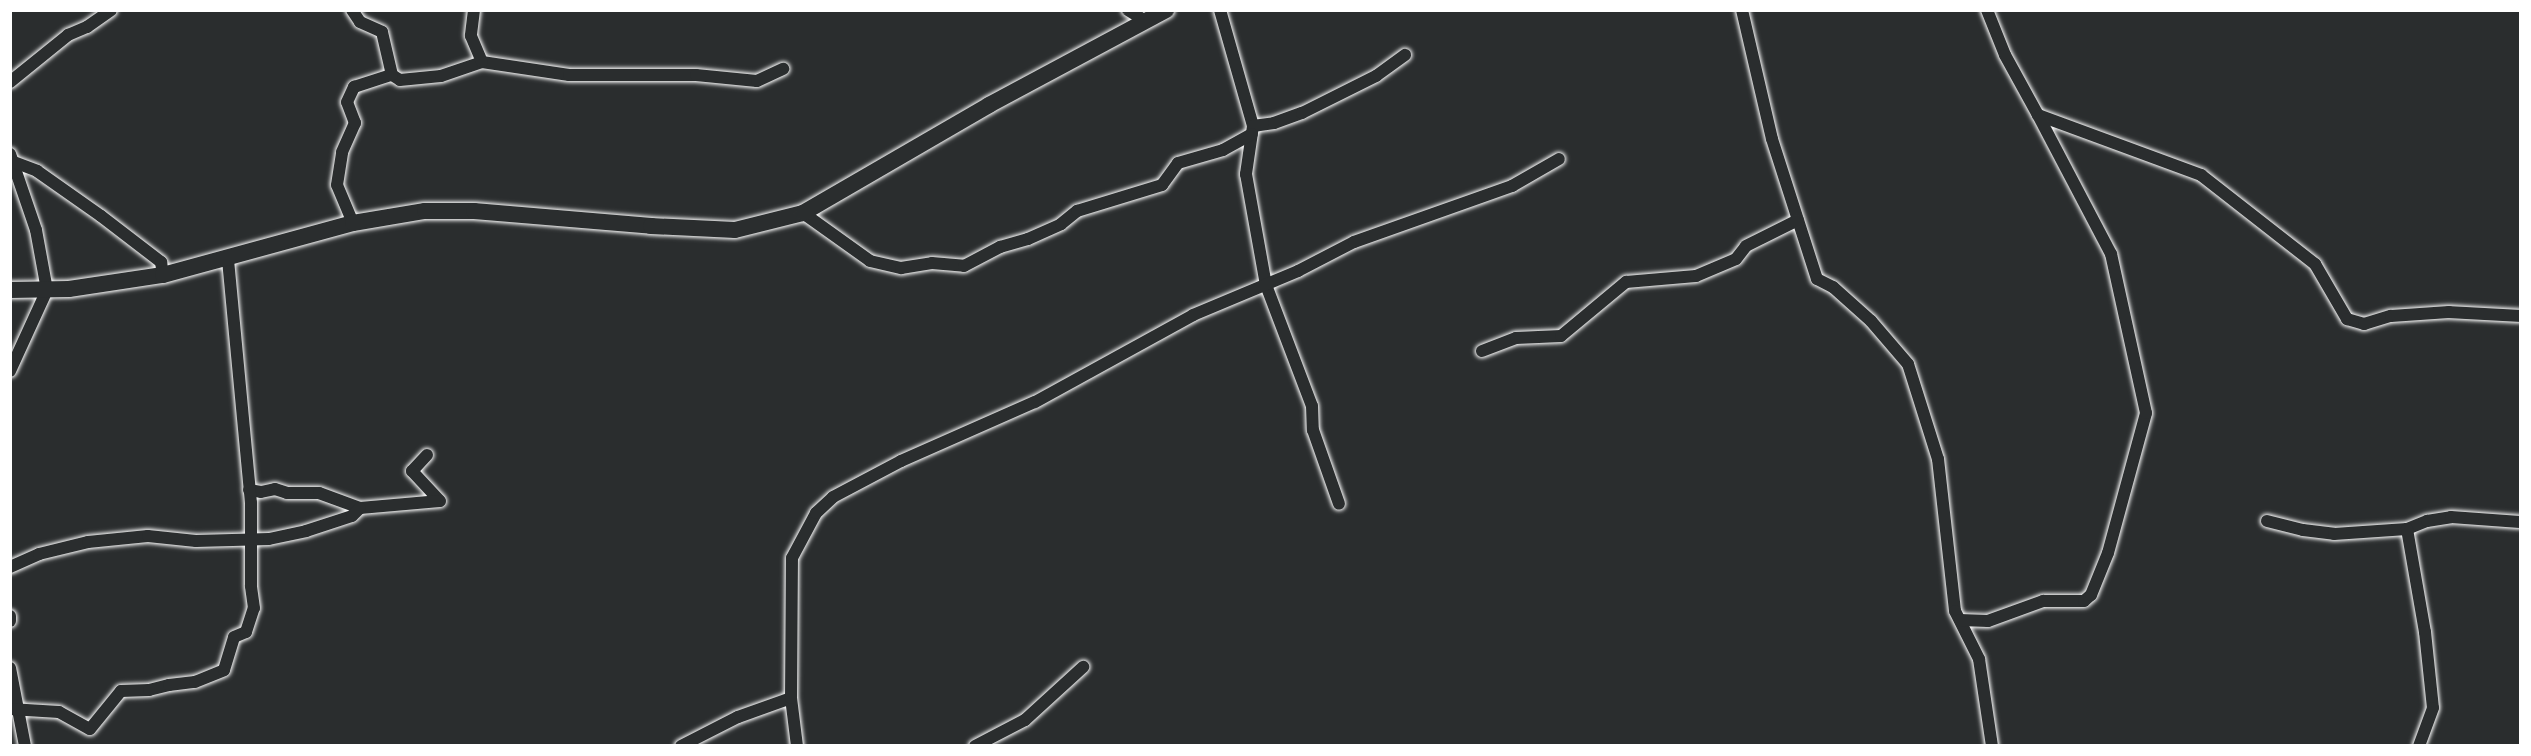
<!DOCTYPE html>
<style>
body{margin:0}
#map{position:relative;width:2531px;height:756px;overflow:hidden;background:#2a2d2e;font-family:Kalam,sans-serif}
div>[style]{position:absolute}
.roads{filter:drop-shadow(0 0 2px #fff) drop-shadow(0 0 2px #fff)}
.street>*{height:12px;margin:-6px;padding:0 6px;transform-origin:6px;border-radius:6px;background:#2a2d2e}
.secondary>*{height:16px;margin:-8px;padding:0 8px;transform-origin:8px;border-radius:8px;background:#2a2d2e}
span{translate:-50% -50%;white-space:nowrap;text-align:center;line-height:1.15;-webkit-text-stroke:6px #2a2d2e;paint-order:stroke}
.frame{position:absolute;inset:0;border:12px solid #fff;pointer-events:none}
</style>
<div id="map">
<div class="roads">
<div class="street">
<i style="left:352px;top:10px;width:14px;rotate:56deg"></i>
<i style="left:360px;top:22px;width:24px;rotate:24deg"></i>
<i style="left:382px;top:32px;width:44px;rotate:76.9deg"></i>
<i style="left:392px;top:75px;width:9px;rotate:32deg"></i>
<i style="left:400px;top:80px;width:41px;rotate:-5.6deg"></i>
<i style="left:441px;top:76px;width:43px;rotate:-18.9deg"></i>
<i style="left:482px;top:62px;width:88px;rotate:8.5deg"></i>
<i style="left:569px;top:75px;width:127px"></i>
<i style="left:696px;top:75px;width:61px;rotate:5.6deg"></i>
<i style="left:757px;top:81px;width:29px;rotate:-25deg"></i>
<i style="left:474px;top:10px;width:26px;rotate:97deg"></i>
<i style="left:471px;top:36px;width:28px;rotate:67deg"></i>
<i style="left:1128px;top:10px;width:19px;rotate:32deg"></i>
<i style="left:1220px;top:10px;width:121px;rotate:74.1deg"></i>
<i style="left:1253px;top:126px;width:49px;rotate:98.3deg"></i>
<i style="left:1246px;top:174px;width:113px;rotate:79.8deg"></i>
<i style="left:1266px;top:285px;width:129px;rotate:69.2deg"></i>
<i style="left:1312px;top:406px;width:24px;rotate:88deg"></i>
<i style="left:1313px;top:430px;width:78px;rotate:70.6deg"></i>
<i style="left:1742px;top:10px;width:132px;rotate:76.9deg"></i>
<i style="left:1772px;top:139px;width:147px;rotate:72.2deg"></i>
<i style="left:1817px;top:279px;width:18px;rotate:27deg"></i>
<i style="left:1833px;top:287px;width:51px;rotate:41.8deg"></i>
<i style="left:1871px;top:321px;width:57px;rotate:49.3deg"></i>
<i style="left:1908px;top:364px;width:100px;rotate:72.5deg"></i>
<i style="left:1938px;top:459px;width:153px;rotate:83.6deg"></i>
<i style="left:1955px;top:611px;width:54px;rotate:63.4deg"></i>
<i style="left:1979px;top:659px;width:88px;rotate:81.5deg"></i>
<i style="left:1987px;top:10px;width:48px;rotate:68.2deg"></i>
<i style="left:2005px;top:55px;width:68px;rotate:61.2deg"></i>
<i style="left:2038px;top:115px;width:174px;rotate:20.2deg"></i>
<i style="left:2201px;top:175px;width:145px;rotate:38deg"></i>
<i style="left:2315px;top:264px;width:64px;rotate:59.8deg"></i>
<i style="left:2347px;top:319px;width:18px;rotate:16deg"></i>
<i style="left:2364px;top:324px;width:28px;rotate:-17deg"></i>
<i style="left:2391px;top:316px;width:58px;rotate:-3.9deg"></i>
<i style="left:2449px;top:312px;width:71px;rotate:3.2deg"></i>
<i style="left:10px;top:82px;width:75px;rotate:-39deg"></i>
<i style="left:68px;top:35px;width:21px;rotate:-23deg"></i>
<i style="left:87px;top:27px;width:29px;rotate:-35deg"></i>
<i style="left:1253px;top:126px;width:21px;rotate:-8deg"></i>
<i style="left:1274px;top:123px;width:30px;rotate:-20deg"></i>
<i style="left:1302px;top:113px;width:83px;rotate:-26.6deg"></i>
<i style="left:1376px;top:76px;width:36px;rotate:-36deg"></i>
<i style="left:10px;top:154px;width:80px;rotate:71.1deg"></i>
<i style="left:36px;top:230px;width:61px;rotate:79.6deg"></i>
<i style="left:47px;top:290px;width:89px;rotate:114.6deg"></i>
<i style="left:14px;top:162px;width:25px;rotate:21deg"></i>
<i style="left:37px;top:171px;width:78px;rotate:35.1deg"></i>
<i style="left:101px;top:216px;width:76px;rotate:37.5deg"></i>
<i style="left:161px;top:262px;width:13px;rotate:81deg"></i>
<i style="left:803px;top:213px;width:82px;rotate:35.6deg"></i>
<i style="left:870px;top:261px;width:32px;rotate:13deg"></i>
<i style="left:901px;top:268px;width:31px;rotate:-9deg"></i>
<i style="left:932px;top:263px;width:32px;rotate:5deg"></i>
<i style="left:964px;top:266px;width:41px;rotate:-27.8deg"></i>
<i style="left:1000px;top:247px;width:29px;rotate:-16deg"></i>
<i style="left:1028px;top:239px;width:36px;rotate:-24deg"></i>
<i style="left:1061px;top:224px;width:21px;rotate:-39deg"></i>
<i style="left:1077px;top:211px;width:89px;rotate:-17deg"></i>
<i style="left:1162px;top:185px;width:27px;rotate:-54deg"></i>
<i style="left:1178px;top:163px;width:47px;rotate:-16.1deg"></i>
<i style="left:1223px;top:150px;width:33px;rotate:-29deg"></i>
<i style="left:353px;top:223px;width:41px;rotate:-112.8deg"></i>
<i style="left:337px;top:185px;width:33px;rotate:-81deg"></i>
<i style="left:342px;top:152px;width:32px;rotate:-66deg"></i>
<i style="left:355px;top:123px;width:22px;rotate:-111deg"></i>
<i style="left:347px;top:102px;width:17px;rotate:-65deg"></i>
<i style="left:354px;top:87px;width:40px;rotate:-18deg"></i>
<i style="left:1482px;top:351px;width:36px;rotate:-21deg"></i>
<i style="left:1516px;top:338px;width:45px;rotate:-2.5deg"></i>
<i style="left:1561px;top:336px;width:85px;rotate:-39.7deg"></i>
<i style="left:1626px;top:282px;width:70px;rotate:-4.9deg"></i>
<i style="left:1696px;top:276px;width:43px;rotate:-23deg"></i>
<i style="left:1736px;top:259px;width:16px;rotate:-52deg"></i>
<i style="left:1746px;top:246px;width:58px;rotate:-26.6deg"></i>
<i style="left:427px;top:455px;width:22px;rotate:133deg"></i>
<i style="left:412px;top:471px;width:41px;rotate:47deg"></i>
<i style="left:249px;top:490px;width:12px;rotate:9deg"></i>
<i style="left:261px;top:492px;width:14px;rotate:-12deg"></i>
<i style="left:275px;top:489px;width:13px;rotate:18deg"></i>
<i style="left:287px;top:493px;width:32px"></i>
<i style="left:319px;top:493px;width:44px;rotate:20.1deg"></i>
<i style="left:360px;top:508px;width:80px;rotate:-5deg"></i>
<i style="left:2267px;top:521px;width:37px;rotate:14deg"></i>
<i style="left:2303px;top:530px;width:31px;rotate:7deg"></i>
<i style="left:2334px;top:534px;width:73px;rotate:-3.9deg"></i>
<i style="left:2407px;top:529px;width:22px;rotate:-22deg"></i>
<i style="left:2427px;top:521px;width:24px;rotate:-9deg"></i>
<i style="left:2451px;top:517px;width:69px;rotate:4.1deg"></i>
<i style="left:2407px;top:529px;width:105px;rotate:80.1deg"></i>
<i style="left:2425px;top:632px;width:76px;rotate:84deg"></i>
<i style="left:2433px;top:708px;width:40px;rotate:110.2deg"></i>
<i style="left:10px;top:567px;width:32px;rotate:-24deg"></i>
<i style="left:39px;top:554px;width:50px;rotate:-13.8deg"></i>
<i style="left:88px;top:542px;width:60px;rotate:-5.7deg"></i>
<i style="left:148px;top:536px;width:48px;rotate:5.9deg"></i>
<i style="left:196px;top:541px;width:73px;rotate:-1.6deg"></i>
<i style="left:269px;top:539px;width:38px;rotate:-12deg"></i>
<i style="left:306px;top:531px;width:48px;rotate:-18.1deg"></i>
<i style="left:352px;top:516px;width:11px;rotate:-45deg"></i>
<i style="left:10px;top:616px;width:5px;rotate:90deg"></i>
<i style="left:1960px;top:620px;width:28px;rotate:2deg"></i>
<i style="left:1988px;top:621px;width:59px;rotate:-20deg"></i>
<i style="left:2043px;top:601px;width:41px"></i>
<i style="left:2084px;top:601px;width:9px;rotate:-41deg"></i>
<i style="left:2091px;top:595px;width:45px;rotate:-68deg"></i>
<i style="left:2108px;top:553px;width:145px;rotate:-74.8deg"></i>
<i style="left:2146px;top:413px;width:163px;rotate:-102.4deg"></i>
<i style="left:2111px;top:254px;width:157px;rotate:-117.7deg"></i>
<i style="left:10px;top:668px;width:79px;rotate:79.1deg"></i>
<i style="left:10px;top:709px;width:49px;rotate:3.5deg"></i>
<i style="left:59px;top:712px;width:35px;rotate:29deg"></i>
<i style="left:90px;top:729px;width:49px;rotate:-50.8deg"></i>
<i style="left:121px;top:691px;width:28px;rotate:-2deg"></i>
<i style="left:149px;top:690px;width:21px;rotate:-14deg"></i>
<i style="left:169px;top:685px;width:26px;rotate:-7deg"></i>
<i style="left:195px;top:682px;width:31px;rotate:-22deg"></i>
<i style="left:224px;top:670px;width:34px;rotate:-73deg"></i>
<i style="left:234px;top:637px;width:13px;rotate:-23deg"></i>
<i style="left:246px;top:632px;width:25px;rotate:-72deg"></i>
<i style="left:254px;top:608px;width:22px;rotate:-98deg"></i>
<i style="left:251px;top:586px;width:83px;rotate:-90deg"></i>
<i style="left:251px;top:503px;width:245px;rotate:-95.4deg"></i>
<i style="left:681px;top:746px;width:64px;rotate:-27deg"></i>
<i style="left:738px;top:717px;width:56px;rotate:-19.7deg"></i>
<i style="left:797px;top:746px;width:48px;rotate:-97.1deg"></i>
<i style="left:791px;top:698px;width:140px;rotate:-89.6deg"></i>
<i style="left:792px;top:558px;width:51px;rotate:-61.9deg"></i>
<i style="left:816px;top:513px;width:23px;rotate:-43deg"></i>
<i style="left:833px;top:497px;width:77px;rotate:-27.9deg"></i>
<i style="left:901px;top:461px;width:146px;rotate:-23.8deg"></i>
<i style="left:1035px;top:402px;width:180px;rotate:-28.8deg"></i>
<i style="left:1193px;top:315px;width:114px;rotate:-22.7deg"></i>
<i style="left:1298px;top:271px;width:63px;rotate:-27.4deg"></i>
<i style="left:1354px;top:242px;width:168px;rotate:-19.5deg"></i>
<i style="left:1512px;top:186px;width:54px;rotate:-29.9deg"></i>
<i style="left:975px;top:746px;width:56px;rotate:-27.5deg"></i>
<i style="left:1025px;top:720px;width:79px;rotate:-42.4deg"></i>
</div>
<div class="secondary">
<i style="left:10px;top:290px;width:59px;rotate:-1deg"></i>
<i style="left:69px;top:289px;width:95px;rotate:-8.5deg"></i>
<i style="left:163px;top:275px;width:197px;rotate:-15.3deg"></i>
<i style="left:353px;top:223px;width:73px;rotate:-9.5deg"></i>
<i style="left:425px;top:211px;width:49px"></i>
<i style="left:474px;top:211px;width:178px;rotate:4.8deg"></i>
<i style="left:651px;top:226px;width:84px;rotate:2.7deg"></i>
<i style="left:735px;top:230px;width:70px;rotate:-14deg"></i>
<i style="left:803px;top:213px;width:215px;rotate:-30.1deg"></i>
<i style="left:989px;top:105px;width:201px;rotate:-28.2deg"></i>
</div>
</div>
<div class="frame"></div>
</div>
